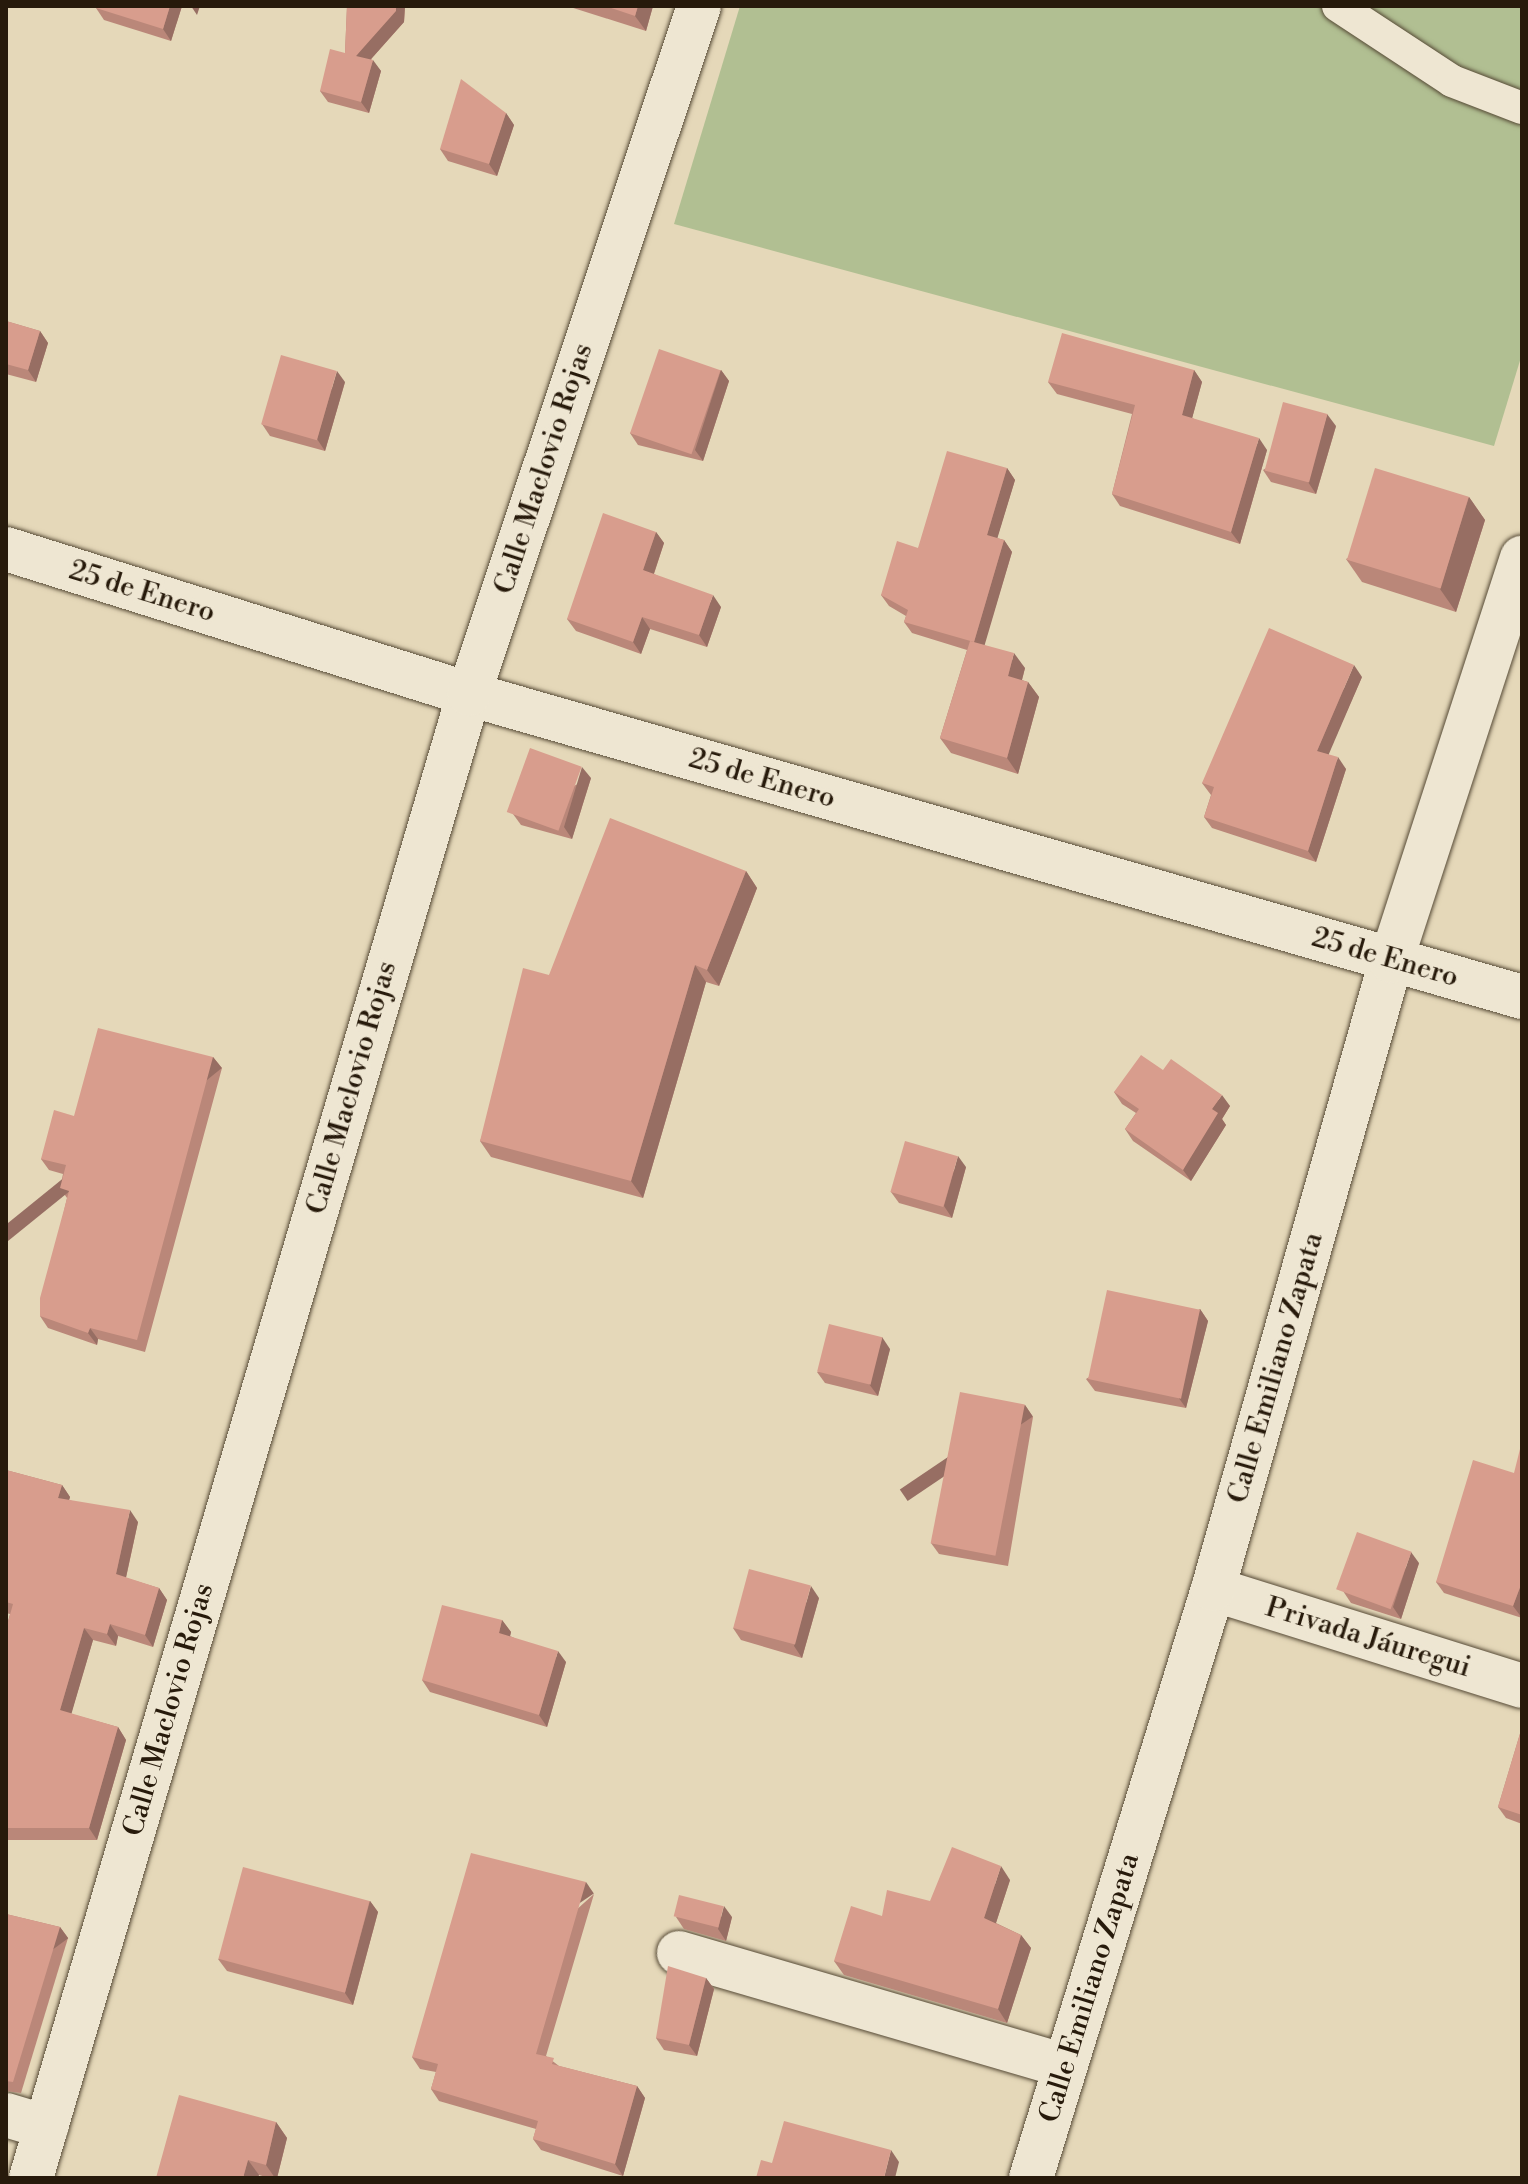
<!DOCTYPE html>
<meta charset="utf-8">
<style>
body{margin:0}
#map{position:relative;width:1528px;height:2184px;overflow:hidden;background:#e5d8b9;font-family:"Libre Bodoni",serif}
div>[style]{position:absolute}
.green>*{inset:0;background:#b1bf92}
.roads{filter:drop-shadow(0 0 2px #564a36) drop-shadow(0 0 2px #564a36)}
.lane>*{height:32px;margin:-16px;padding:0 16px;transform-origin:16px;border-radius:16px;background:#eee6d2}
.street>*{height:44px;margin:-22px;padding:0 22px;transform-origin:22px;border-radius:22px;background:#eee6d2}
.wall>*{inset:0;background:#ba8779}
.shaded-wall>*{inset:0;background:#976e63;transform-origin:0 0}
.building>*{inset:0;background:#d89d8d;transform-origin:0 0}
span{translate:-50% -50%;white-space:nowrap;text-align:center;line-height:1.15;-webkit-text-stroke:7px #eee6d2;paint-order:stroke}
.street-label{font-size:28px;color:#271a0b}
.frame{position:absolute;inset:0;border:8px solid #271a0b;pointer-events:none}
</style>
<div id="map">
<div class="green">
<i style="clip-path:polygon(740px 6px,1522px 6px,1522px 354px,1494px 446px,674px 224px)"></i>
</div>
<div class="roads">
<div class="lane">
<i style="left:1338px;top:6px;width:136px;rotate:33.3deg"></i>
<i style="left:1452px;top:81px;width:75px;rotate:21.1deg"></i>
</div>
<div class="street">
<i style="left:6px;top:549px;width:485px;rotate:17.4deg"></i>
<i style="left:469px;top:694px;width:1096px;rotate:16.05deg"></i>
<i style="left:1213px;top:1589px;width:324px;rotate:17.4deg"></i>
<i style="left:679px;top:1953px;width:402px;rotate:16.3deg"></i>
<i style="left:6px;top:2115px;width:42px;rotate:16.7deg"></i>
<i style="left:31px;top:2178px;width:1547px;rotate:-73.56deg"></i>
<i style="left:469px;top:694px;width:725px;rotate:-71.52deg"></i>
<i style="left:1031px;top:2178px;width:616px;rotate:-72.83deg"></i>
<i style="left:1213px;top:1589px;width:653px;rotate:-74.18deg"></i>
<i style="left:1391px;top:961px;width:424px;rotate:-72deg"></i>
</div>
</div>
<div class="wall">
<i style="clip-path:polygon(182px 6px,171px 41px,104px 20px,96px 8px)"></i>
<i style="clip-path:polygon(347px 6px,405px 6px,404px 22px,371px 59px,381px 71px,369px 113px,328px 102px,320px 91px,345px 53px)"></i>
<i style="clip-path:polygon(567px 6px,653px 6px,646px 31px)"></i>
<i style="clip-path:polygon(506px 113px,514px 125px,497px 176px,448px 161px,440px 149px)"></i>
<i style="clip-path:polygon(6px 321px,40px 331px,48px 343px,36px 382px,6px 374px)"></i>
<i style="clip-path:polygon(721px 370px,729px 381px,703px 461px,638px 445px,630px 433px)"></i>
<i style="clip-path:polygon(1194px 370px,1202px 382px,1192px 418px,1267px 450px,1240px 544px,1120px 506px,1112px 494px,1132px 414px,1057px 394px,1048px 382px)"></i>
<i style="clip-path:polygon(345px 382px,325px 451px,270px 436px,262px 424px)"></i>
<i style="clip-path:polygon(1336px 426px,1316px 494px,1271px 482px,1263px 470px)"></i>
<i style="clip-path:polygon(1007px 468px,1015px 480px,997px 538px,1004px 540px,1012px 552px,984px 645px,1025px 668px,1022px 680px,1028px 682px,1039px 697px,1018px 774px,951px 753px,940px 738px,967px 650px,912px 633px,904px 622px,906px 616px,889px 606px,881px 595px,918px 548px)"></i>
<i style="clip-path:polygon(1469px 497px,1485px 520px,1456px 612px,1362px 582px,1346px 559px)"></i>
<i style="clip-path:polygon(656px 532px,664px 543px,654px 574px,721px 607px,707px 647px,650px 629px,641px 654px,576px 631px,567px 619px)"></i>
<i style="clip-path:polygon(1362px 677px,1328px 754px,1346px 769px,1316px 862px,1212px 828px,1204px 817px,1211px 795px,1202px 783px)"></i>
<i style="clip-path:polygon(591px 778px,572px 839px,521px 825px,513px 814px)"></i>
<i style="clip-path:polygon(746px 871px,757px 888px,719px 986px,706px 982px,643px 1198px,491px 1157px,480px 1141px,549px 975px)"></i>
<i style="clip-path:polygon(213px 1057px,222px 1068px,145px 1352px,98px 1339px,97px 1345px,48px 1328px,40px 1316px,67px 1198px,60px 1188px,63px 1174px,49px 1170px,41px 1159px,74px 1116px)"></i>
<i style="clip-path:polygon(1163px 1070px,1230px 1106px,1222px 1119px,1226px 1125px,1191px 1181px,1133px 1141px,1125px 1129px,1136px 1113px,1122px 1104px,1114px 1092px)"></i>
<i style="clip-path:polygon(966px 1167px,952px 1218px,899px 1203px,891px 1192px)"></i>
<i style="clip-path:polygon(1200px 1309px,1208px 1321px,1186px 1408px,1095px 1391px,1086px 1379px)"></i>
<i style="clip-path:polygon(890px 1349px,878px 1396px,825px 1383px,817px 1372px)"></i>
<i style="clip-path:polygon(1025px 1405px,1033px 1417px,1008px 1566px,939px 1554px,931px 1543px)"></i>
<i style="clip-path:polygon(6px 1470px,62px 1485px,70px 1497px,69px 1500px,138px 1522px,126px 1578px,159px 1588px,167px 1600px,153px 1647px,118px 1636px,116px 1646px,93px 1640px,71px 1714px,118px 1727px,126px 1740px,97px 1840px,6px 1840px,6px 1629px,10px 1614px,6px 1613px)"></i>
<i style="clip-path:polygon(1514px 1473px,1522px 1618px,1444px 1593px,1436px 1582px)"></i>
<i style="clip-path:polygon(1419px 1563px,1401px 1619px,1351px 1603px,1343px 1591px)"></i>
<i style="clip-path:polygon(819px 1598px,802px 1658px,741px 1640px,733px 1628px)"></i>
<i style="clip-path:polygon(502px 1620px,511px 1632px,510px 1636px,566px 1662px,547px 1727px,430px 1692px,422px 1680px)"></i>
<i style="clip-path:polygon(1522px 1727px,1522px 1824px,1506px 1818px,1498px 1807px)"></i>
<i style="clip-path:polygon(1010px 1880px,996px 1923px,1021px 1935px,1031px 1948px,1007px 2023px,844px 1975px,834px 1961px,882px 1916px)"></i>
<i style="clip-path:polygon(594px 1894px,546px 2056px,559px 2066px,637px 2086px,645px 2098px,623px 2176px,541px 2150px,533px 2139px,536px 2129px,439px 2101px,431px 2089px,436px 2072px,420px 2069px,412px 2057px)"></i>
<i style="clip-path:polygon(370px 1901px,378px 1912px,353px 2005px,227px 1971px,218px 1959px)"></i>
<i style="clip-path:polygon(6px 1914px,60px 1927px,68px 1938px,21px 2093px,6px 2091px)"></i>
<i style="clip-path:polygon(676px 1917px,732px 1917px,726px 1941px,684px 1929px)"></i>
<i style="clip-path:polygon(706px 1978px,714px 1989px,697px 2056px,664px 2050px,656px 2038px)"></i>
<i style="clip-path:polygon(276px 2122px,287px 2138px,277px 2178px,269px 2178px,259px 2175px,156px 2178px)"></i>
</div>
<div class="shaded-wall">
<i style="clip-path:polygon(170px 6px,182px 6px,171px 41px,163px 29px)"></i>
<i style="clip-path:polygon(191px 6px,200px 6px,197px 15px)"></i>
<i style="clip-path:polygon(396px 6px,405px 6px,404px 22px,364px 67px,356px 56px)"></i>
<i style="clip-path:polygon(638px 6px,653px 6px,646px 31px,635px 16px)"></i>
<i style="clip-path:polygon(373px 60px,381px 71px,369px 113px,361px 102px)"></i>
<i style="clip-path:polygon(506px 113px,514px 125px,497px 176px,489px 164px)"></i>
<i style="clip-path:polygon(40px 331px,48px 343px,36px 382px,28px 370px)"></i>
<i style="clip-path:polygon(721px 370px,729px 381px,703px 461px,695px 450px)"></i>
<i style="clip-path:polygon(1194px 370px,1202px 382px,1190px 426px,1182px 415px)"></i>
<i style="clip-path:polygon(337px 371px,345px 382px,325px 451px,317px 439px)"></i>
<i style="clip-path:polygon(1327px 414px,1336px 426px,1316px 494px,1308px 482px)"></i>
<i style="clip-path:polygon(1259px 438px,1267px 450px,1240px 544px,1231px 532px)"></i>
<i style="clip-path:polygon(1007px 468px,1015px 480px,995px 546px,987px 535px)"></i>
<i style="clip-path:polygon(1469px 497px,1485px 520px,1456px 612px,1440px 589px)"></i>
<i style="clip-path:polygon(656px 532px,664px 543px,651px 582px,643px 570px)"></i>
<i style="clip-path:polygon(1004px 540px,1012px 552px,982px 654px,974px 642px)"></i>
<i style="clip-path:polygon(713px 595px,721px 607px,707px 647px,699px 635px)"></i>
<i style="clip-path:polygon(642px 617px,650px 629px,641px 654px,633px 642px)"></i>
<i style="clip-path:polygon(1014px 653px,1025px 668px,1019px 691px,1008px 676px)"></i>
<i style="clip-path:polygon(1354px 665px,1362px 677px,1325px 763px,1317px 751px)"></i>
<i style="clip-path:polygon(1028px 682px,1039px 697px,1018px 774px,1007px 758px)"></i>
<i style="clip-path:polygon(1338px 757px,1346px 769px,1316px 862px,1308px 851px)"></i>
<i style="clip-path:polygon(582px 767px,591px 778px,572px 839px,564px 827px)"></i>
<i style="clip-path:polygon(746px 871px,757px 888px,719px 986px,707px 970px)"></i>
<i style="clip-path:polygon(695px 965px,706px 982px,643px 1198px,631px 1181px)"></i>
<i style="left:213px;top:1057px;width:14px;height:293px;rotate:51deg"></i>
<i style="clip-path:polygon(1222px 1095px,1230px 1106px,1222px 1119px,1226px 1125px,1191px 1181px,1183px 1170px,1212px 1109px)"></i>
<i style="clip-path:polygon(958px 1156px,966px 1167px,952px 1218px,944px 1206px)"></i>
<i style="clip-path:polygon(1200px 1309px,1208px 1321px,1186px 1408px,1178px 1397px)"></i>
<i style="clip-path:polygon(90px 1328px,98px 1339px,97px 1345px,88px 1333px)"></i>
<i style="clip-path:polygon(882px 1337px,890px 1349px,878px 1396px,869px 1384px)"></i>
<i style="left:1025px;top:1405px;width:14px;height:151px;rotate:56deg"></i>
<i style="clip-path:polygon(62px 1485px,70px 1497px,66px 1510px,58px 1498px)"></i>
<i style="clip-path:polygon(130px 1510px,138px 1522px,124px 1586px,116px 1574px)"></i>
<i style="clip-path:polygon(1411px 1552px,1419px 1563px,1401px 1619px,1393px 1607px)"></i>
<i style="clip-path:polygon(1522px 1582px,1522px 1618px,1513px 1606px)"></i>
<i style="clip-path:polygon(811px 1586px,819px 1598px,802px 1658px,794px 1646px)"></i>
<i style="clip-path:polygon(159px 1588px,167px 1600px,153px 1647px,145px 1635px)"></i>
<i style="clip-path:polygon(502px 1620px,511px 1632px,508px 1645px,499px 1633px)"></i>
<i style="clip-path:polygon(110px 1624px,118px 1636px,116px 1646px,107px 1634px)"></i>
<i style="clip-path:polygon(84px 1628px,93px 1640px,69px 1722px,60px 1710px)"></i>
<i style="clip-path:polygon(558px 1651px,566px 1662px,547px 1727px,539px 1715px)"></i>
<i style="clip-path:polygon(118px 1727px,126px 1740px,97px 1840px,89px 1828px)"></i>
<i style="clip-path:polygon(1001px 1866px,1010px 1880px,993px 1932px,984px 1918px)"></i>
<i style="left:586px;top:1882px;width:14px;height:179px;rotate:56deg"></i>
<i style="clip-path:polygon(370px 1901px,378px 1912px,353px 2005px,345px 1993px)"></i>
<i style="clip-path:polygon(724px 1906px,732px 1917px,726px 1941px,718px 1929px)"></i>
<i style="left:60px;top:1927px;width:14px;height:162px;rotate:54deg"></i>
<i style="clip-path:polygon(1021px 1935px,1031px 1948px,1007px 2023px,998px 2009px)"></i>
<i style="clip-path:polygon(706px 1978px,714px 1989px,697px 2056px,689px 2045px)"></i>
<i style="clip-path:polygon(637px 2086px,645px 2098px,623px 2176px,615px 2164px)"></i>
<i style="clip-path:polygon(276px 2122px,287px 2138px,277px 2178px,275px 2178px,266px 2165px)"></i>
<i style="clip-path:polygon(891px 2150px,899px 2162px,895px 2178px,884px 2178px)"></i>
<i style="clip-path:polygon(248px 2160px,259px 2175px,258px 2178px,243px 2178px)"></i>
</div>
<div class="building">
<i style="clip-path:polygon(96px 6px,170px 6px,163px 29px,96px 8px)"></i>
<i style="clip-path:polygon(347px 6px,396px 6px,396px 11px,356px 56px,373px 60px,361px 102px,320px 91px,330px 49px,345px 53px)"></i>
<i style="clip-path:polygon(605px 6px,638px 6px,635px 16px)"></i>
<i style="clip-path:polygon(461px 79px,506px 113px,489px 164px,440px 149px)"></i>
<i style="clip-path:polygon(6px 321px,40px 331px,28px 370px,6px 364px)"></i>
<i style="clip-path:polygon(1062px 333px,1194px 370px,1182px 415px,1259px 438px,1231px 532px,1112px 494px,1135px 405px,1048px 382px)"></i>
<i style="left:659px;top:349px;width:65px;height:89px;rotate:19deg"></i>
<i style="left:281px;top:355px;width:58px;height:72px;rotate:16deg"></i>
<i style="left:1283px;top:402px;width:46px;height:71px;rotate:15deg"></i>
<i style="clip-path:polygon(947px 451px,1007px 468px,987px 535px,1004px 540px,974px 642px,904px 622px,908px 610px,881px 595px,897px 541px,918px 548px)"></i>
<i style="left:1375px;top:468px;width:98px;height:96px;rotate:17deg"></i>
<i style="clip-path:polygon(603px 513px,656px 532px,643px 570px,713px 595px,699px 635px,642px 617px,633px 642px,567px 619px)"></i>
<i style="clip-path:polygon(1269px 628px,1354px 665px,1317px 751px,1338px 757px,1308px 851px,1204px 817px,1214px 787px,1202px 783px)"></i>
<i style="clip-path:polygon(970px 641px,1014px 653px,1008px 676px,1028px 682px,1007px 758px,940px 738px)"></i>
<i style="left:530px;top:748px;width:55px;height:68px;rotate:20deg"></i>
<i style="clip-path:polygon(610px 818px,746px 871px,707px 970px,695px 965px,631px 1181px,480px 1141px,523px 968px,549px 975px)"></i>
<i style="clip-path:polygon(98px 1028px,213px 1057px,137px 1340px,90px 1328px,88px 1333px,40px 1316px,40px 1298px,69px 1191px,60px 1188px,66px 1165px,41px 1159px,54px 1110px,74px 1116px)"></i>
<i style="clip-path:polygon(1141px 1055px,1163px 1070px,1171px 1059px,1222px 1095px,1212px 1109px,1218px 1113px,1183px 1170px,1125px 1129px,1139px 1109px,1114px 1092px)"></i>
<i style="left:905px;top:1141px;width:55px;height:53px;rotate:16deg"></i>
<i style="left:1107px;top:1290px;width:95px;height:91px;rotate:12deg"></i>
<i style="left:829px;top:1324px;width:55px;height:49px;rotate:14deg"></i>
<i style="left:960px;top:1392px;width:66px;height:154px;rotate:11deg"></i>
<i style="clip-path:polygon(1522px 1441px,1522px 1582px,1513px 1606px,1436px 1582px,1473px 1460px,1514px 1473px)"></i>
<i style="clip-path:polygon(6px 1470px,62px 1485px,58px 1498px,130px 1510px,116px 1574px,159px 1588px,145px 1635px,110px 1624px,107px 1634px,84px 1628px,60px 1710px,118px 1727px,89px 1828px,6px 1828px,6px 1629px,13px 1604px,6px 1602px)"></i>
<i style="left:1357px;top:1532px;width:58px;height:61px;rotate:20deg"></i>
<i style="left:749px;top:1569px;width:64px;height:61px;rotate:15deg"></i>
<i style="clip-path:polygon(442px 1605px,502px 1620px,499px 1633px,558px 1651px,539px 1715px,422px 1680px)"></i>
<i style="clip-path:polygon(1522px 1727px,1522px 1815px,1498px 1807px)"></i>
<i style="clip-path:polygon(952px 1847px,1001px 1866px,984px 1918px,1021px 1935px,998px 2009px,834px 1961px,851px 1906px,882px 1916px,887px 1890px,930px 1901px)"></i>
<i style="clip-path:polygon(471px 1853px,586px 1882px,536px 2054px,554px 2058px,552px 2064px,637px 2086px,615px 2164px,533px 2139px,538px 2121px,431px 2089px,438px 2064px,412px 2057px)"></i>
<i style="left:243px;top:1867px;width:131px;height:95px;rotate:15deg"></i>
<i style="left:679px;top:1895px;width:46px;height:22px;rotate:14deg"></i>
<i style="clip-path:polygon(6px 1914px,60px 1927px,13px 2082px,6px 2081px)"></i>
<i style="clip-path:polygon(668px 1966px,706px 1978px,689px 2045px,656px 2038px)"></i>
<i style="clip-path:polygon(179px 2095px,276px 2122px,266px 2165px,248px 2160px,243px 2178px,156px 2178px)"></i>
<i style="clip-path:polygon(784px 2121px,891px 2150px,884px 2178px,756px 2178px,761px 2160px,772px 2163px)"></i>
</div>
<div class="street-label">
<span style="left:544px;top:469px;rotate:-72deg">Calle Maclovio Rojas</span>
<span style="left:142px;top:592px;rotate:17deg">25 de Enero</span>
<span style="left:762px;top:779px;rotate:16deg">25 de Enero</span>
<span style="left:1385px;top:958px;rotate:16deg">25 de Enero</span>
<span style="left:352px;top:1088px;rotate:-74deg">Calle Maclovio Rojas</span>
<span style="left:1276px;top:1368px;rotate:-74deg">Calle Emiliano Zapata</span>
<span style="left:1368px;top:1638px;rotate:17deg">Privada Jáuregui</span>
<span style="left:169px;top:1710px;rotate:-74deg">Calle Maclovio Rojas</span>
<span style="left:1090px;top:1988px;rotate:-73deg">Calle Emiliano Zapata</span>
</div>
<div class="frame"></div>
</div>
